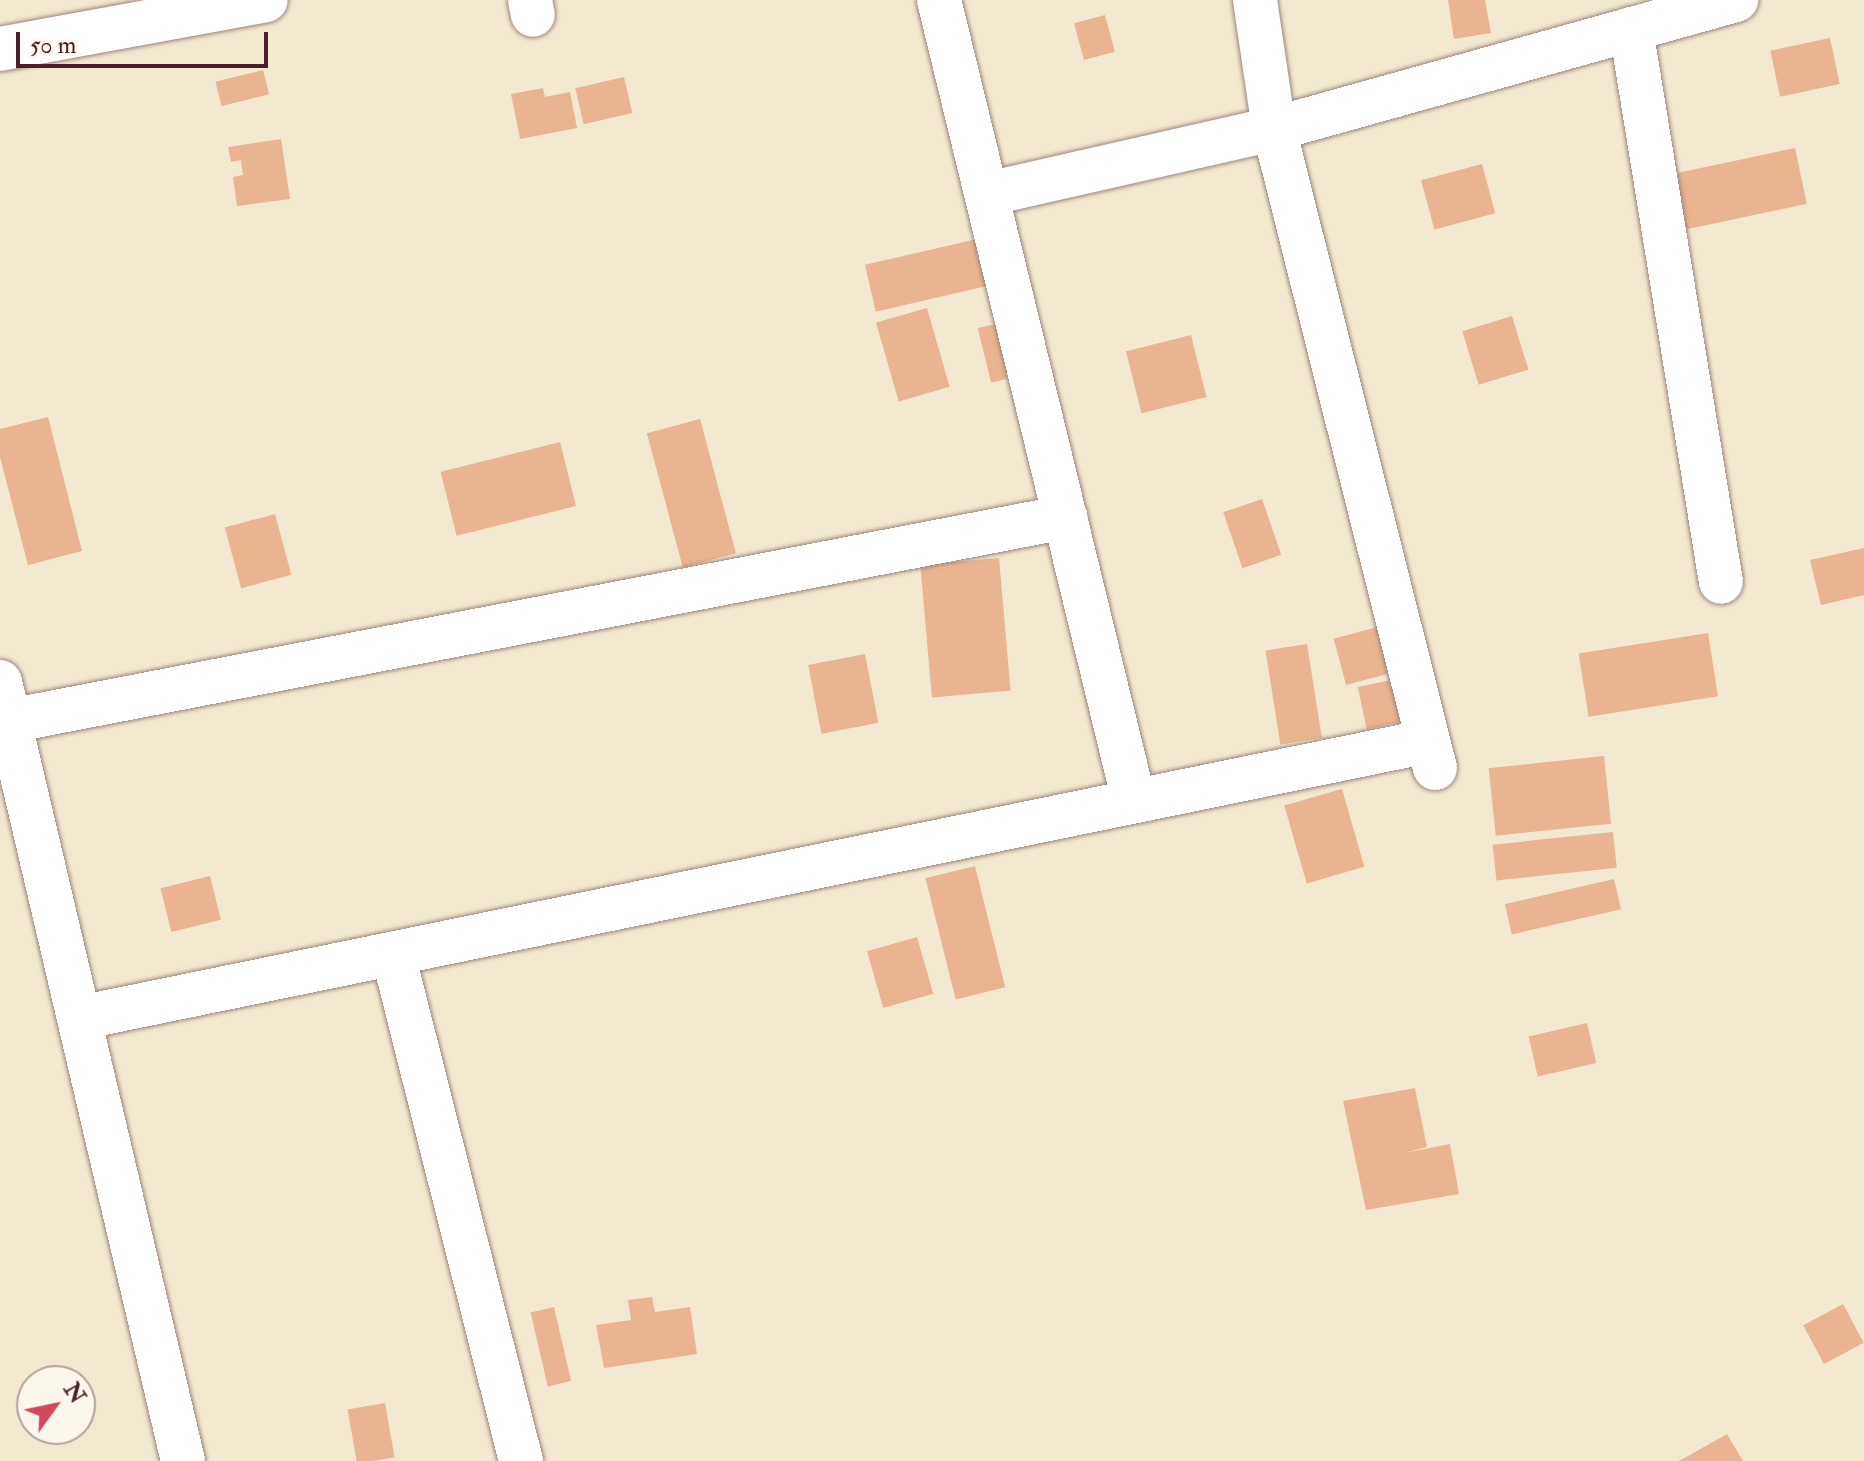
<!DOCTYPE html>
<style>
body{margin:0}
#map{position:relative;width:1864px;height:1461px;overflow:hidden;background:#f3e9d1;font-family:"IM FELL Double Pica",serif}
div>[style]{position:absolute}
.building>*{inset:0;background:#eab490;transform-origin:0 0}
.roads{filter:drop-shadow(0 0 2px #9e847e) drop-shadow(0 0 2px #9e847e)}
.minor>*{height:44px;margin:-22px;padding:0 22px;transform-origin:22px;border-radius:22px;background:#fff}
span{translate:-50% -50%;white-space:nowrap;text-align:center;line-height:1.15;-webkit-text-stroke:7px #fbf7ec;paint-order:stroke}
.north{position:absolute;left:16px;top:1365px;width:80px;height:80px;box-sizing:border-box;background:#fbf7ec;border:2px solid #b4a19f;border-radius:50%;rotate:57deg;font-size:22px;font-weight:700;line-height:32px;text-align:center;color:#4a1f2b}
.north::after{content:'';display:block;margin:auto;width:28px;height:36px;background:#d1495b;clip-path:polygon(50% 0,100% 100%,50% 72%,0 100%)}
.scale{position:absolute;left:16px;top:32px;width:252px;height:36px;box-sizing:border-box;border:4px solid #4a1f2b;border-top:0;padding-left:10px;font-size:24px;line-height:28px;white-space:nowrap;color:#4a1f2b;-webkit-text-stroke:6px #fbf7ec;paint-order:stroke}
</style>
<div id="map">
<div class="building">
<i style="clip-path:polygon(1448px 0,1485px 0,1491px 33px,1454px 39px)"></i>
<i style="left:1105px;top:15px;width:38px;height:32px;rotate:75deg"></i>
<i style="left:1830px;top:38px;width:47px;height:61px;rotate:78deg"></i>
<i style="left:263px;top:70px;width:25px;height:49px;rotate:76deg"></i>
<i style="left:624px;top:77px;width:37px;height:50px;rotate:77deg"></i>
<i style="clip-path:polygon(543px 88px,545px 97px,570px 92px,577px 128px,520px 139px,511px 94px)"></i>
<i style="clip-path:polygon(281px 139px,290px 199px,237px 206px,233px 177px,243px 175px,241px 160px,231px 162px,228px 147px)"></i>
<i style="left:1795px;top:148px;width:57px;height:124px;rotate:78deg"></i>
<i style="left:1482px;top:164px;width:51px;height:63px;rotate:75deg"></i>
<i style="left:977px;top:239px;width:48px;height:115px;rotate:77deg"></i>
<i style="left:927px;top:308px;width:82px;height:53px;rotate:74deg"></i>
<i style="left:1512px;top:316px;width:56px;height:52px;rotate:73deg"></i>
<i style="left:999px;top:323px;width:56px;height:22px;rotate:76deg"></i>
<i style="left:1191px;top:335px;width:64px;height:67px;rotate:76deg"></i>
<i style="clip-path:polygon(48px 417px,82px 551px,28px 565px,0 457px,0 429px)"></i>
<i style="left:700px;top:419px;width:139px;height:55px;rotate:75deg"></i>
<i style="left:560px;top:442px;width:66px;height:123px;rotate:76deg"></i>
<i style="left:1262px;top:499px;width:59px;height:41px;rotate:71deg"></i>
<i style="left:275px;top:514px;width:63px;height:52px;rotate:75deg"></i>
<i style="clip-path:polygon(1864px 548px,1864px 595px,1821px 605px,1810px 560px)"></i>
<i style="left:999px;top:558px;width:133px;height:79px;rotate:85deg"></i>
<i style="left:1381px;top:626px;width:48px;height:49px;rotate:75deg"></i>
<i style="left:1708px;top:633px;width:64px;height:131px;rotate:81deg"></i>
<i style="left:1307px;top:644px;width:95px;height:42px;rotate:81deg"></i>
<i style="left:865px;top:654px;width:70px;height:58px;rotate:79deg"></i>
<i style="left:1391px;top:680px;width:43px;height:34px;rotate:78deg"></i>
<i style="left:1604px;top:756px;width:68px;height:116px;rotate:84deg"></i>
<i style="left:1342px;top:789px;width:81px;height:60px;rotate:74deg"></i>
<i style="left:1613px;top:832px;width:36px;height:121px;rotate:84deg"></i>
<i style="left:975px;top:866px;width:125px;height:51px;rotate:76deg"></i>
<i style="left:210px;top:876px;width:45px;height:51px;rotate:76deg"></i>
<i style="left:1614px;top:879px;width:31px;height:112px;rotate:77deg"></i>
<i style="left:917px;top:937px;width:59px;height:52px;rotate:74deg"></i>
<i style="left:1587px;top:1023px;width:41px;height:60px;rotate:77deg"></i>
<i style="clip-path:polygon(1415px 1088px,1427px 1147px,1404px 1153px,1450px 1144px,1459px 1194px,1366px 1210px,1343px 1101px)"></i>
<i style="clip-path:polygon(652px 1297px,655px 1312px,690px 1307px,697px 1354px,604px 1368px,596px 1325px,631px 1320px,628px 1300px)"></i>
<i style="left:1843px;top:1304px;width:44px;height:45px;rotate:62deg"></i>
<i style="left:554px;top:1307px;width:76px;height:24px;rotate:77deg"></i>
<i style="left:385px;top:1403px;width:55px;height:38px;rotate:80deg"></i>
<i style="clip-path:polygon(1727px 1434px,1743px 1461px,1679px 1461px)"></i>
</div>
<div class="roads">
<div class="minor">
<i style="left:530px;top:0;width:15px;rotate:79deg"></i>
<i style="left:939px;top:0;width:824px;rotate:76.32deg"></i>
<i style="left:1255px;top:0;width:130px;rotate:81.6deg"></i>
<i style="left:1274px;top:129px;width:659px;rotate:75.86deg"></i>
<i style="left:1631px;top:29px;width:560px;rotate:80.76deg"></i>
<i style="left:0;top:49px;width:270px;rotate:-10.4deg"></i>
<i style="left:987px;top:194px;width:294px;rotate:-12.8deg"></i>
<i style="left:1274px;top:129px;width:480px;rotate:-15.6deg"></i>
<i style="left:0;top:682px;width:800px;rotate:76.78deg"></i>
<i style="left:9px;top:721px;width:1076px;rotate:-10.93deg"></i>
<i style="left:393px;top:954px;width:523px;rotate:75.83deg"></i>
<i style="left:79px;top:1018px;width:1377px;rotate:-11.6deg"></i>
</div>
</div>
<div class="north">N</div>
<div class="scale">50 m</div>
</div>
